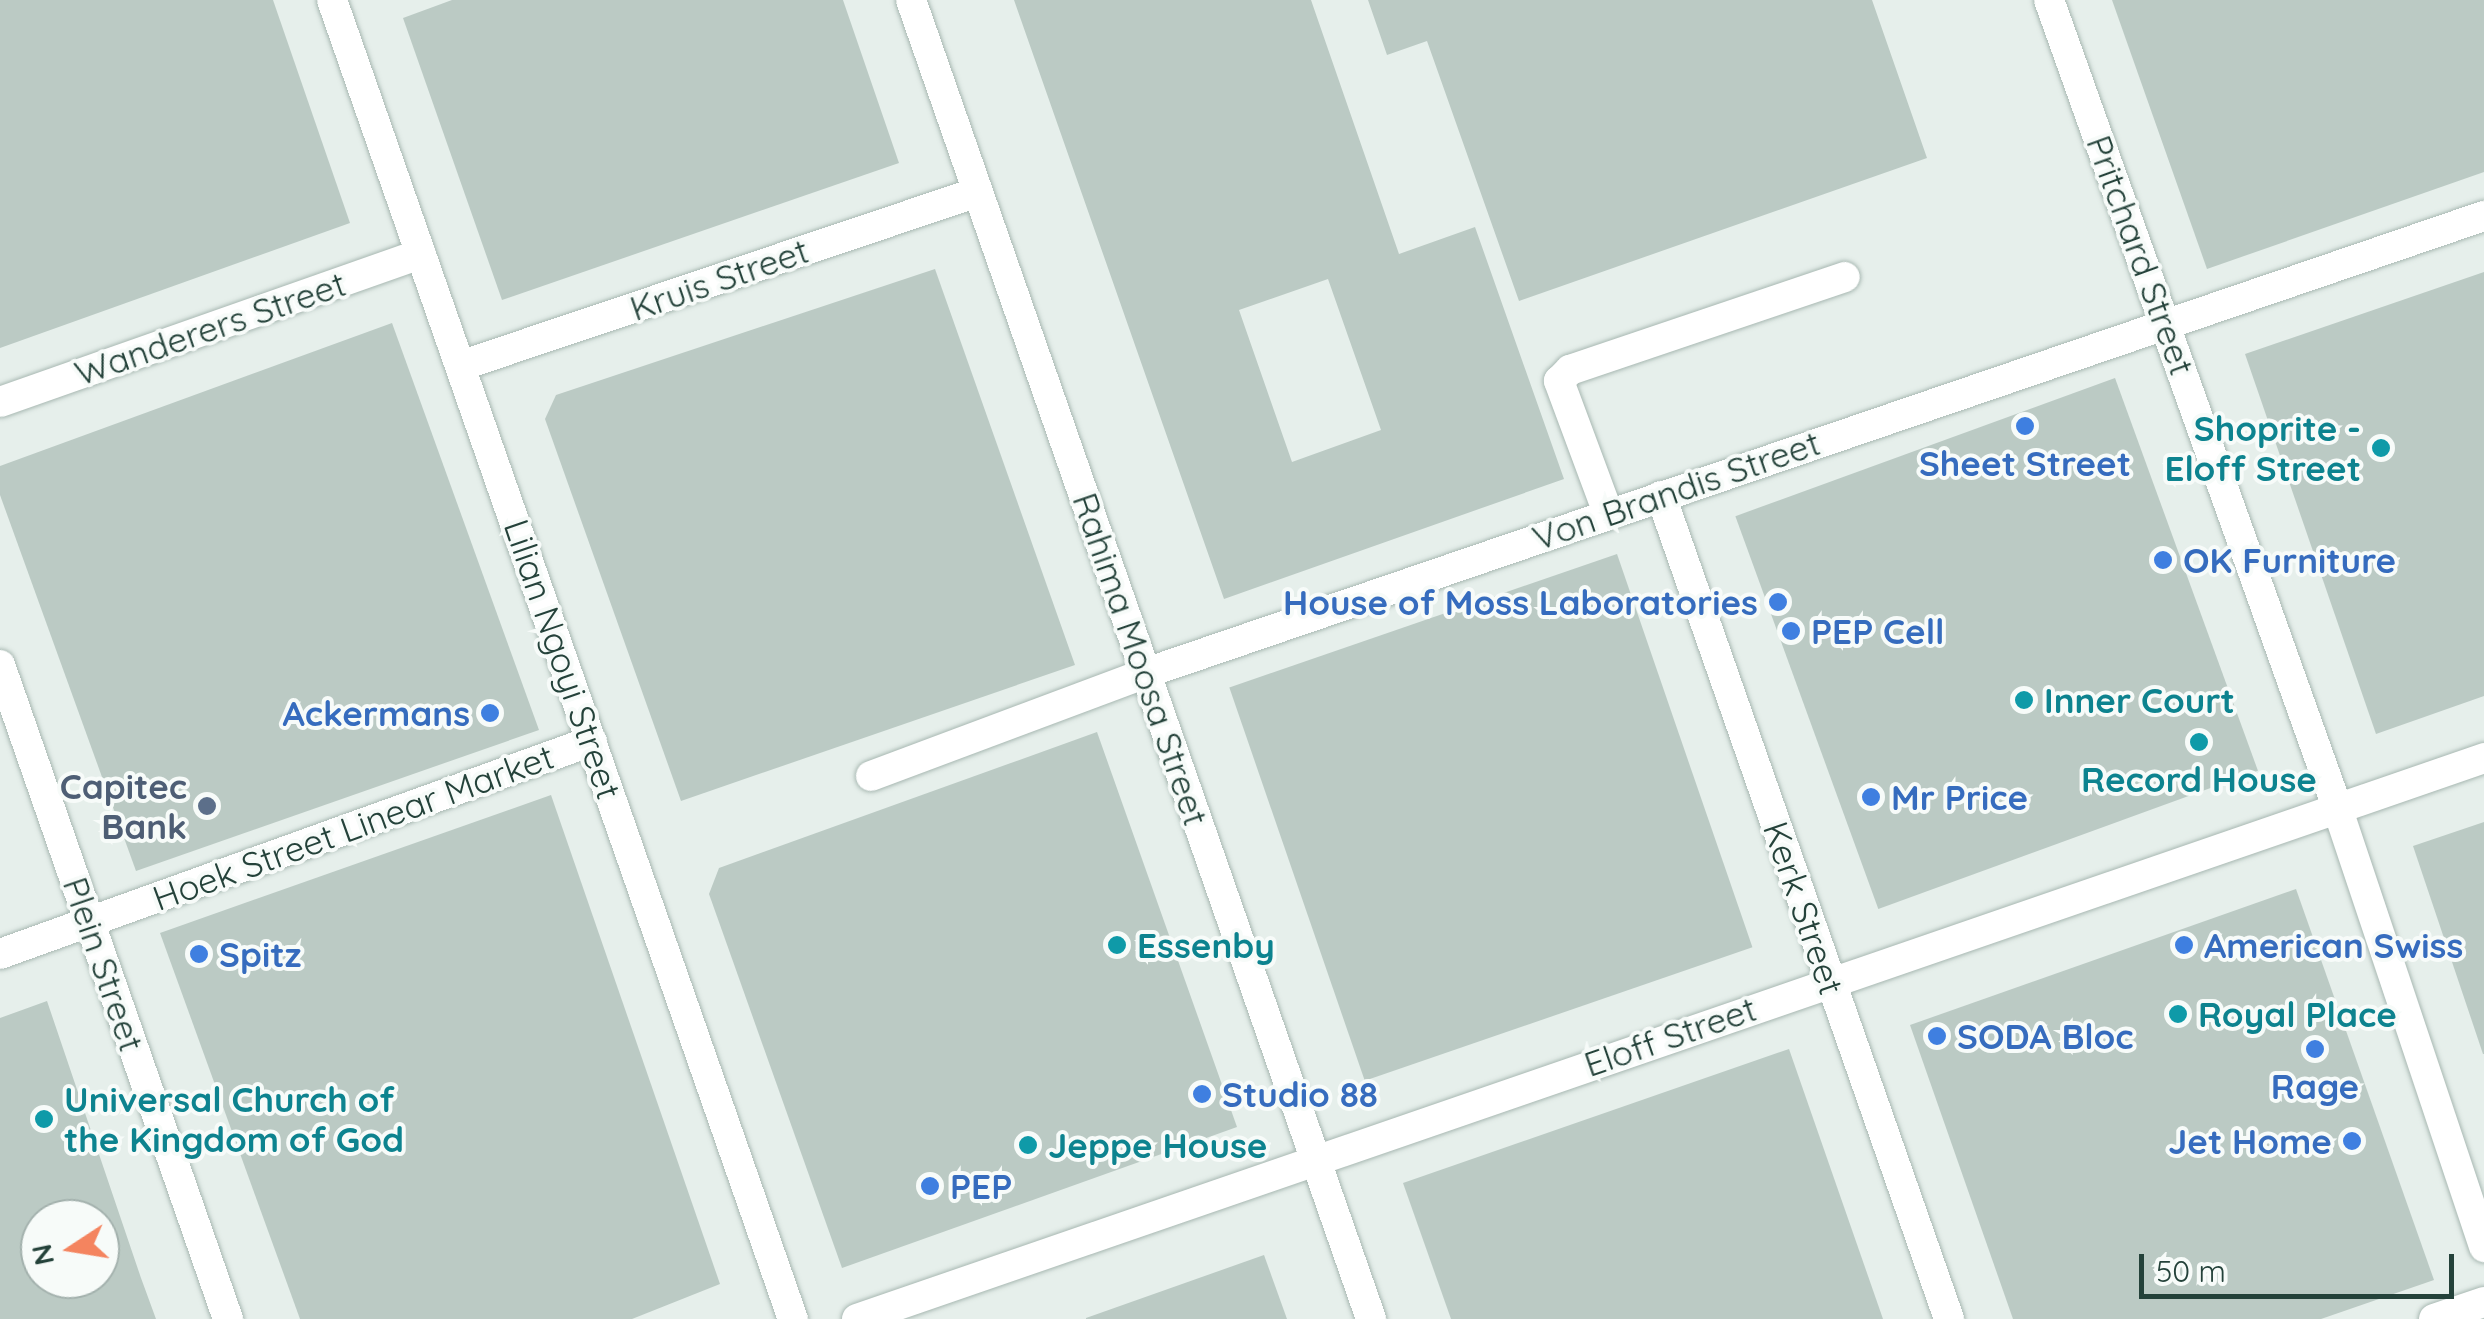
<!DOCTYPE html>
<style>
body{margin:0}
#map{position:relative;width:2484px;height:1319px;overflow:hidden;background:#e6efeb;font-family:Quicksand,sans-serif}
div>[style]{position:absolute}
.building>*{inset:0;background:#bbcac4;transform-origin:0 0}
.roads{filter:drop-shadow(0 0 2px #a8b8b2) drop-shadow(0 0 2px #a8b8b2)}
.minor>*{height:30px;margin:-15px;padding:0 15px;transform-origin:15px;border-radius:15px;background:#fff}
.dots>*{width:28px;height:28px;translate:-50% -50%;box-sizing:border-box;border:5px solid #f7fbf9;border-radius:50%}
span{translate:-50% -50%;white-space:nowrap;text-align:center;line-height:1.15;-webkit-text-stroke:8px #f7fbf9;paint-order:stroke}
.street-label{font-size:35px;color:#24423a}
.culture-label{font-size:35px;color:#0d838f;font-weight:700}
.right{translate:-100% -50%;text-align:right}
.left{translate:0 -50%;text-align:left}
.shop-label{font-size:35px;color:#366cbe;font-weight:700}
.service-label{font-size:35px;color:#4e5e75;font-weight:700}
.north{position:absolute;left:20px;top:1199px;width:100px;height:100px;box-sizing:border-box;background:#f7fbf9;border:2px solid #a3b1ad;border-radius:50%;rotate:258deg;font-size:28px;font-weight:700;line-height:40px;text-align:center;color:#24423a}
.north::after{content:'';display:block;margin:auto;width:35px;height:45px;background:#f4845f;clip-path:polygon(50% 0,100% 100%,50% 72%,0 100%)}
.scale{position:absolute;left:2139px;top:1254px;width:315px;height:45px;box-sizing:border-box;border:5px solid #24423a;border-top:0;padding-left:12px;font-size:30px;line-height:35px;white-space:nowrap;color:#24423a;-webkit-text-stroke:8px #f7fbf9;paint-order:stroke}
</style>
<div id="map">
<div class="building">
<i style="clip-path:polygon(0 0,273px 0,350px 223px,0 348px)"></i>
<i style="clip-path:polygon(452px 0,843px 0,899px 163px,502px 300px,403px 18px)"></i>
<i style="clip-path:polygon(evenodd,1014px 0,1311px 0,1399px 254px,1475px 227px,1564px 479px,1224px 599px,1014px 0,1328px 279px,1381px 430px,1292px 462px,1239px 310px,1328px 279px)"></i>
<i style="clip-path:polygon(1368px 0,1872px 0,1927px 158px,1519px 301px,1427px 41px,1387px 55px)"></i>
<i style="clip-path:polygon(2112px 0,2484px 0,2484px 172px,2207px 269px)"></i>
<i style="clip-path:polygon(935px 269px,1075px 665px,681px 801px,545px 419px,556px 395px)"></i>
<i style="clip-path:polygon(2484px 272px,2484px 696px,2376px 734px,2245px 354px)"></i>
<i style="clip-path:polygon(392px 323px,539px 730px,136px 871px,0 495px,0 466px)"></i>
<i style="left:2115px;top:378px;width:418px;height:404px;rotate:70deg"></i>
<i style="left:1617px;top:554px;width:416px;height:410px;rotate:71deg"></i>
<i style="clip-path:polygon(1097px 732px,1237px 1127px,842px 1268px,709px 894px,719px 868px)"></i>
<i style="clip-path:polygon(551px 795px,720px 1284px,632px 1319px,300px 1319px,160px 933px)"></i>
<i style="clip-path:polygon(2484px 822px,2484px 1054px,2483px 1054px,2413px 846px)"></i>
<i style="clip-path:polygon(2296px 889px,2434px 1280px,2321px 1319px,2013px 1319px,1910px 1025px)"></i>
<i style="clip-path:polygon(evenodd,47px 1001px,141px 1278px,156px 1319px,0 1319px,0 1018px,47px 1001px,40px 1219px,100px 1219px,100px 1279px,40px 1279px,40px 1219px)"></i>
<i style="clip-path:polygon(1789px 1049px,1883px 1319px,1451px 1319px,1403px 1183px)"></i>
<i style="clip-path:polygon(1264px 1255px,1287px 1319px,1086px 1319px,1086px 1318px)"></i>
</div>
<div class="roads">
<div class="minor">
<i style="left:332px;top:0;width:1397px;rotate:70.74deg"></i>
<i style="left:911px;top:0;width:1397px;rotate:70.77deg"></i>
<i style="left:2049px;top:0;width:860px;rotate:70.36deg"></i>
<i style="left:2338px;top:810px;width:461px;rotate:71.5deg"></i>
<i style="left:460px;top:366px;width:546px;rotate:-18.57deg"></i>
<i style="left:0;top:402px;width:446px;rotate:-19.4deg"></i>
<i style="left:1661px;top:496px;width:872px;rotate:70.71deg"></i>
<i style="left:1608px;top:513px;width:141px;rotate:-110.4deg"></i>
<i style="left:1559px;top:381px;width:16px;rotate:-45deg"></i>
<i style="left:1570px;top:370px;width:290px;rotate:-18.7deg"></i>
<i style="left:0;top:665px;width:693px;rotate:70.78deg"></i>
<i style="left:871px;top:776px;width:294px;rotate:-20.5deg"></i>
<i style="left:1146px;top:673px;width:1414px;rotate:-18.86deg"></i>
<i style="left:0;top:954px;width:629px;rotate:-19.79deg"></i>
<i style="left:857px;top:1319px;width:1721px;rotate:-19.02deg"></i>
<i style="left:2434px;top:1319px;width:53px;rotate:-18.8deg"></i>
</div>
</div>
<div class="dots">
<i style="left:2025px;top:426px;background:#3f7fe0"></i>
<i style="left:2381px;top:448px;background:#0f9aa8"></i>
<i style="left:2163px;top:560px;background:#3f7fe0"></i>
<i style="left:1778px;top:602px;background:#3f7fe0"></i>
<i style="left:1791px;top:631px;background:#3f7fe0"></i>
<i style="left:2024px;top:700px;background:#0f9aa8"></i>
<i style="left:490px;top:713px;background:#3f7fe0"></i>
<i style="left:2199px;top:742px;background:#0f9aa8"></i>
<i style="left:1871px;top:797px;background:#3f7fe0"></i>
<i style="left:207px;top:806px;background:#5c6f8a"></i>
<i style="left:1117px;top:945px;background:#0f9aa8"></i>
<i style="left:2184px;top:945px;background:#3f7fe0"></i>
<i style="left:199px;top:954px;background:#3f7fe0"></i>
<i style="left:2178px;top:1014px;background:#0f9aa8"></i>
<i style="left:1937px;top:1036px;background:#3f7fe0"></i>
<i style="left:2315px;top:1049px;background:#3f7fe0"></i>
<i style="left:1202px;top:1094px;background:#3f7fe0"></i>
<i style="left:44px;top:1119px;background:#0f9aa8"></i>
<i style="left:2352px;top:1141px;background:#3f7fe0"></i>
<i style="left:1028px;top:1145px;background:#0f9aa8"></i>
<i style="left:930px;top:1186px;background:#3f7fe0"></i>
</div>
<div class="street-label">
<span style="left:2141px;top:255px;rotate:70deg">Pritchard Street</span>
<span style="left:719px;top:279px;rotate:-19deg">Kruis Street</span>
<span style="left:210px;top:328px;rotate:-19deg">Wanderers Street</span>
<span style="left:1676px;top:490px;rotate:-19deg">Von Brandis Street</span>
<span style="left:563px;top:659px;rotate:71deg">Lilian Ngoyi Street</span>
<span style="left:1141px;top:659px;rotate:71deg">Rahima Moosa Street</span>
<span style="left:353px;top:827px;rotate:-20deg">Hoek Street Linear Market</span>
<span style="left:1804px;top:908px;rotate:71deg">Kerk Street</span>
<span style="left:104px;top:964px;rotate:71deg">Plein Street</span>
<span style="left:1670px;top:1036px;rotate:-19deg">Eloff Street</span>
</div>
<div class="culture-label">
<span class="right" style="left:2361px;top:448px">Shoprite -<br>Eloff Street</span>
<span class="left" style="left:2044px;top:700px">Inner Court</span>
<span style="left:2199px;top:779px">Record House</span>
<span class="left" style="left:1137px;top:945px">Essenby</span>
<span class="left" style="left:2198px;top:1014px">Royal Place</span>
<span class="left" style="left:64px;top:1119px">Universal Church of<br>the Kingdom of God</span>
<span class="left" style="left:1048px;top:1145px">Jeppe House</span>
</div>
<div class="shop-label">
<span style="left:2025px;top:463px">Sheet Street</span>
<span class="left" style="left:2183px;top:560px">OK Furniture</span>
<span class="right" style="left:1758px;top:602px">House of Moss Laboratories</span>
<span class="left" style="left:1811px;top:631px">PEP Cell</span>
<span class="right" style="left:470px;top:713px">Ackermans</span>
<span class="left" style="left:1891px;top:797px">Mr Price</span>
<span class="left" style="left:2204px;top:945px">American Swiss</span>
<span class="left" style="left:219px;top:954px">Spitz</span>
<span class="left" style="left:1957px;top:1036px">SODA Bloc</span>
<span style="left:2315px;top:1086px">Rage</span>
<span class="left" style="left:1222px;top:1094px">Studio 88</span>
<span class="right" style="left:2332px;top:1141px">Jet Home</span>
<span class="left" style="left:950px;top:1186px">PEP</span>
</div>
<div class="service-label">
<span class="right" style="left:187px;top:806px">Capitec<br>Bank</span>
</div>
<div class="north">N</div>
<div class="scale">50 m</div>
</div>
